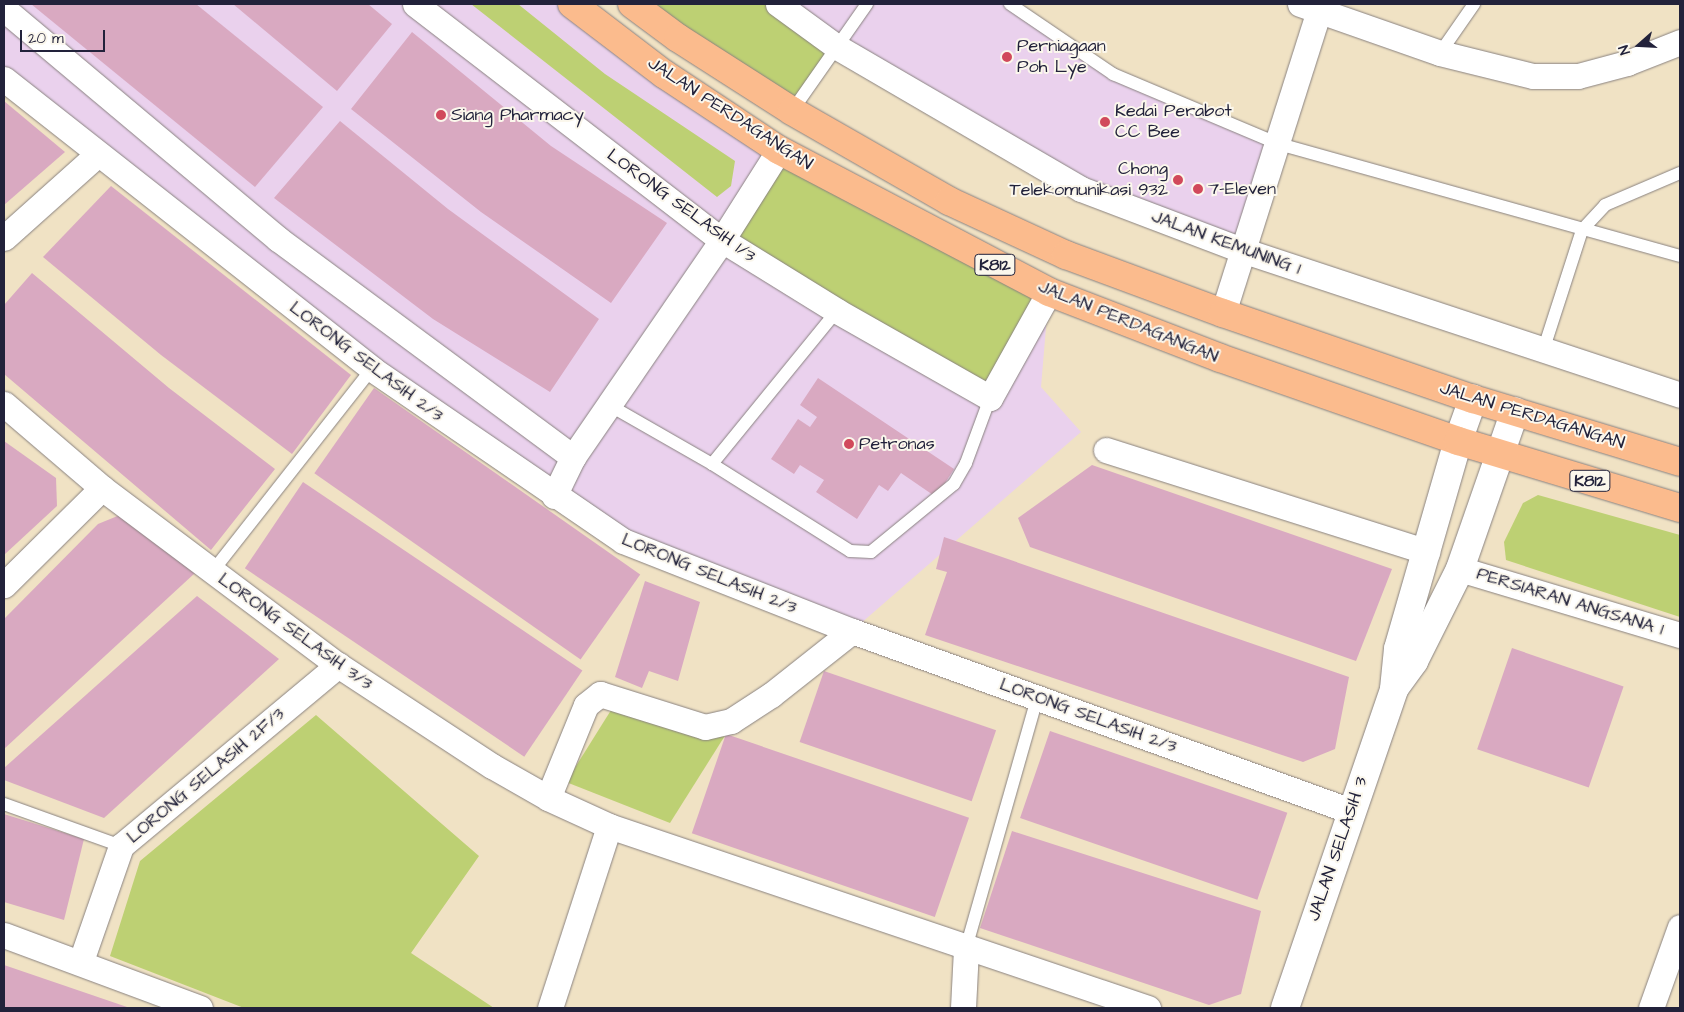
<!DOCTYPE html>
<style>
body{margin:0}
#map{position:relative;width:1684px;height:1012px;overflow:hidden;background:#f0e2c4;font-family:"Architects Daughter",sans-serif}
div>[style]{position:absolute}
.built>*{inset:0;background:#ead1ed}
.green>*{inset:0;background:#bdd073}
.building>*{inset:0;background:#d9a9c1;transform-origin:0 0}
.roads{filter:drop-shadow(0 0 1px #898280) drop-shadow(0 0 1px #898280)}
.service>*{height:12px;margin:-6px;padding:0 6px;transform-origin:6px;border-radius:6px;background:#fff}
.minor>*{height:25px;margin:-12.5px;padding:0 12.5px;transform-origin:12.5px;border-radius:12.5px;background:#fff}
.tertiary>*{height:28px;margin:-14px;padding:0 14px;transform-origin:14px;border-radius:14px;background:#fff}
.primary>*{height:28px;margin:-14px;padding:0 14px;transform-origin:14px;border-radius:14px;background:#fbbb8d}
.dots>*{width:14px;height:14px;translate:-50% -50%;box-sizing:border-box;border:2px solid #fbf7ec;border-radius:50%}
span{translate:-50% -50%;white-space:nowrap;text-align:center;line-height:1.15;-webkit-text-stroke:4px #fbf7ec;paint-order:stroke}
.shield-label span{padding:1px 4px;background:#fbf7ec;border:1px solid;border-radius:4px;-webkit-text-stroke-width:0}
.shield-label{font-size:16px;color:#22223b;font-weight:700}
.poi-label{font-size:18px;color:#22223b}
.left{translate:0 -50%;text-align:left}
.right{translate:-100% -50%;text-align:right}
.street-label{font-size:18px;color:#22223b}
.frame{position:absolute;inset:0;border:5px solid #22223b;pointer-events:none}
.north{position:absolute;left:1614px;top:20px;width:50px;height:50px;-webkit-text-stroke:4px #fbf7ec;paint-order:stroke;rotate:251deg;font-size:14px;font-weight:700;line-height:20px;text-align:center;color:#22223b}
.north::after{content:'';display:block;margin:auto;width:18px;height:22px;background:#22223b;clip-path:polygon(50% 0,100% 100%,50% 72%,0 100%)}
.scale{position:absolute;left:20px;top:30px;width:85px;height:22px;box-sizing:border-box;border:2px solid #22223b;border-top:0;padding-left:6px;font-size:15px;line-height:18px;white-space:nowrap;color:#22223b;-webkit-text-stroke:4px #fbf7ec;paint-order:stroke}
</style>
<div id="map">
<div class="built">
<i style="clip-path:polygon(4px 4px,572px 4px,664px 74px,1049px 292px,1041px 387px,1081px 432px,852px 631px,623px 541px,4px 79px)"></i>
<i style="clip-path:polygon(778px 4px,1010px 4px,1113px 74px,1279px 144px,1242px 250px,1081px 189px)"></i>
</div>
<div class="green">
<i style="clip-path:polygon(471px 4px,518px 4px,605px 74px,735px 161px,731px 186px,717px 197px)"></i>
<i style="clip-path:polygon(632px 4px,778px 4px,837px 47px,792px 111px)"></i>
<i style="clip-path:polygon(779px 150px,1049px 292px,990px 398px,722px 240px)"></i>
<i style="clip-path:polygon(1538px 495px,1680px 535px,1680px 617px,1506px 560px,1504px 542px,1523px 503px)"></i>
<i style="clip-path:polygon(618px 699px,726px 734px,670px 823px,566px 782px)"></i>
<i style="clip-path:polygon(316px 715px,479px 856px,411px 953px,494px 1008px,244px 1008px,110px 956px,140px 861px)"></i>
</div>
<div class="building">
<i style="clip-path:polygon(31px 4px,196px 4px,323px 107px,255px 187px)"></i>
<i style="clip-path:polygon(233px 4px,368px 4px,392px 24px,337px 91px)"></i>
<i style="clip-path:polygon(412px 32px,551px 146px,667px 223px,611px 303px,481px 212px,351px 109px)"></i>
<i style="clip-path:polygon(4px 101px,65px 152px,4px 205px)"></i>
<i style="clip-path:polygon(340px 121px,448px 209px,599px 319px,550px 392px,433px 319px,274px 198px)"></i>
<i style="clip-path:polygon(111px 186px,351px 375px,292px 454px,161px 355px,43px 257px)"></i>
<i style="clip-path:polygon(32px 273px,169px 388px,275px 469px,211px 550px,4px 374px,4px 305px)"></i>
<i style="clip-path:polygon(818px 378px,954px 469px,936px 497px,901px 473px,888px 491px,879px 485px,857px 519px,816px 492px,824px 480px,800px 465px,794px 474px,771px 459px,798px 419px,810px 427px,817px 417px,800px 405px)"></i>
<i style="left:374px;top:388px;width:325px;height:104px;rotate:35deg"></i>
<i style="clip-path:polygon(4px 441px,56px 478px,57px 506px,4px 555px)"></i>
<i style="clip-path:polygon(1092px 465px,1392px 569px,1356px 661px,1030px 547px,1018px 518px)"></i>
<i style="left:303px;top:482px;width:337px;height:104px;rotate:34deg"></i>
<i style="clip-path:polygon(120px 515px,195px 573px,4px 749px,4px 619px,98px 524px)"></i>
<i style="clip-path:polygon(944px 537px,1349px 677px,1335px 749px,1303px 762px,925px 635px,947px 572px,936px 569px)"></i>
<i style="clip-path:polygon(645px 581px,700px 602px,678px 681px,649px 671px,642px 688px,615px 677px)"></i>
<i style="clip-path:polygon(197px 596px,279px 659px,104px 818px,4px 780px,4px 768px)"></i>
<i style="left:1512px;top:648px;width:118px;height:107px;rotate:19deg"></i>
<i style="left:824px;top:671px;width:182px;height:75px;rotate:19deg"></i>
<i style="left:1050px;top:731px;width:251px;height:92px;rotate:19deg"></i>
<i style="left:726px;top:734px;width:257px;height:105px;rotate:19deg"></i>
<i style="clip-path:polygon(4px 814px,84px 839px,64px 920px,4px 902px)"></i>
<i style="clip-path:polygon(1012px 831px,1261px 911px,1241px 994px,1209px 1005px,980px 928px)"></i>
<i style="clip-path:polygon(4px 965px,130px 1008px,4px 1008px)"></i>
</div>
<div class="roads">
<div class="service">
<i style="left:1010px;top:4px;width:125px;rotate:34.2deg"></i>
<i style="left:1113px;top:74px;width:180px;rotate:22.9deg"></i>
<i style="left:1279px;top:144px;width:416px;rotate:15.6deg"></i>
<i style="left:1440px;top:53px;width:60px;rotate:-55.2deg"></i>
<i style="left:792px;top:111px;width:131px;rotate:-55deg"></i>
<i style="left:1543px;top:351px;width:127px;rotate:-72.1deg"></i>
<i style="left:1582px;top:230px;width:34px;rotate:-47deg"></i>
<i style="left:1605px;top:205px;width:82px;rotate:-23.1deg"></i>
<i style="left:609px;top:405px;width:119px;rotate:29.8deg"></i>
<i style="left:712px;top:464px;width:198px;rotate:-50.8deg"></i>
<i style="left:712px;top:464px;width:163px;rotate:32.2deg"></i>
<i style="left:850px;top:551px;width:21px;rotate:3deg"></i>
<i style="left:871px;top:552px;width:107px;rotate:-39.3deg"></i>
<i style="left:954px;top:484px;width:24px;rotate:-60deg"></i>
<i style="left:966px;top:463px;width:69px;rotate:-69.7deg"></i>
<i style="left:212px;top:572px;width:258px;rotate:-51.8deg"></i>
<i style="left:4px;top:804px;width:124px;rotate:19.7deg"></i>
<i style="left:966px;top:948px;width:260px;rotate:-74.1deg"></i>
</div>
<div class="minor">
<i style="left:415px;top:4px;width:387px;rotate:37.6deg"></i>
<i style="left:722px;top:240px;width:135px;rotate:31.7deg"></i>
<i style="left:837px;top:311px;width:176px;rotate:29.6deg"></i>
<i style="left:990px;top:398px;width:121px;rotate:-60.9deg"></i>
<i style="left:778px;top:4px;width:73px;rotate:36.1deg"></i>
<i style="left:837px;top:47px;width:282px;rotate:30.2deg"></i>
<i style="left:1081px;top:189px;width:172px;rotate:20.8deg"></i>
<i style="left:1242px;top:250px;width:461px;rotate:18.3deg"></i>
<i style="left:1300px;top:4px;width:148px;rotate:19.3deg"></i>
<i style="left:1440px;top:53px;width:96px;rotate:13.9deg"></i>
<i style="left:1533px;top:76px;width:45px"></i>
<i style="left:1578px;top:76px;width:51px;rotate:-14.9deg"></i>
<i style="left:1627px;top:63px;width:57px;rotate:-21.6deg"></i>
<i style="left:4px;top:9px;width:358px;rotate:40deg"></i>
<i style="left:278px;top:239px;width:367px;rotate:36.5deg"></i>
<i style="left:4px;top:79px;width:469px;rotate:38.2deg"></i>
<i style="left:372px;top:369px;width:304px;rotate:34.4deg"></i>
<i style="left:623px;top:541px;width:246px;rotate:21.5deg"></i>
<i style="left:852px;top:631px;width:530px;rotate:19.84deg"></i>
<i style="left:4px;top:238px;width:126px;rotate:-41.8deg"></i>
<i style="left:1223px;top:313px;width:324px;rotate:-72.4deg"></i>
<i style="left:4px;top:404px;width:129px;rotate:40.6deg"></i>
<i style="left:102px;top:488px;width:295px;rotate:36.9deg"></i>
<i style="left:338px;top:665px;width:184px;rotate:33.3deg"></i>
<i style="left:492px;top:766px;width:64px;rotate:29.7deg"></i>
<i style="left:548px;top:798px;width:67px;rotate:24.7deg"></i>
<i style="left:609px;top:826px;width:569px;rotate:18.66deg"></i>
<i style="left:1106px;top:450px;width:337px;rotate:17.6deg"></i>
<i style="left:554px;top:496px;width:43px;rotate:-64deg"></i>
<i style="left:573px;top:457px;width:263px;rotate:-55.5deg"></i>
<i style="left:722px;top:240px;width:107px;rotate:-57.7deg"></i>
<i style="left:1460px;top:569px;width:230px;rotate:16.7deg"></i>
<i style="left:4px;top:585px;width:138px;rotate:-44.7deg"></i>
<i style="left:548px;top:798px;width:100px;rotate:-67.8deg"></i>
<i style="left:586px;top:705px;width:18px;rotate:-38deg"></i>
<i style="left:600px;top:694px;width:110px;rotate:17.4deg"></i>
<i style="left:705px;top:727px;width:27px;rotate:-13deg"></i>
<i style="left:731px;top:721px;width:48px;rotate:-33deg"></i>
<i style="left:771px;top:695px;width:103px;rotate:-38.3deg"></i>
<i style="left:4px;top:935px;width:209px;rotate:20.4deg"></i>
<i style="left:81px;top:961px;width:122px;rotate:-70.8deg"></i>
<i style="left:121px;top:846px;width:283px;rotate:-39.8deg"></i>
<i style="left:550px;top:1008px;width:191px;rotate:-72deg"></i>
<i style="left:963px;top:1008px;width:60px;rotate:-87.1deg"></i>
<i style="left:1651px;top:1008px;width:86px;rotate:-70.3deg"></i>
</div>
<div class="tertiary">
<i style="left:1396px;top:686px;width:31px;rotate:-54deg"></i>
<i style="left:1414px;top:661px;width:103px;rotate:-63.4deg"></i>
<i style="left:1460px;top:569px;width:167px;rotate:-70.8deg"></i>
<i style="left:1285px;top:1008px;width:337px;rotate:-71.1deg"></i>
<i style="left:1394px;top:689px;width:40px;rotate:-84.3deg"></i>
<i style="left:1398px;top:649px;width:216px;rotate:-73.9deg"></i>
<i style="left:1458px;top:441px;width:45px;rotate:-70.3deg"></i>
</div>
<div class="primary">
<i style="left:572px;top:4px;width:116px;rotate:37.3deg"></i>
<i style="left:664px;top:74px;width:138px;rotate:33.5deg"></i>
<i style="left:779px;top:150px;width:305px;rotate:27.7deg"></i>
<i style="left:1049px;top:292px;width:183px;rotate:21.1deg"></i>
<i style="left:1220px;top:358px;width:252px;rotate:19.2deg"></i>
<i style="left:1458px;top:441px;width:232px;rotate:16.8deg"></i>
<i style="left:632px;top:4px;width:57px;rotate:36.5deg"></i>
<i style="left:678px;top:38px;width:135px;rotate:32.6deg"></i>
<i style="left:792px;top:111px;width:181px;rotate:29.8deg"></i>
<i style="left:949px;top:201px;width:129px;rotate:24.8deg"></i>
<i style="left:1066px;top:255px;width:167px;rotate:20.3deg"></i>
<i style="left:1223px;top:313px;width:264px;rotate:19deg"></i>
<i style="left:1473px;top:399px;width:216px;rotate:16.9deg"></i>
</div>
</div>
<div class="dots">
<i style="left:1007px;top:57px;background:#d1495b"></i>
<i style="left:441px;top:115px;background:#d1495b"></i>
<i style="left:1105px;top:122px;background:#d1495b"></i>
<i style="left:1178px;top:180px;background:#d1495b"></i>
<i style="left:1198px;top:189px;background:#d1495b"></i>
<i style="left:849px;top:444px;background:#d1495b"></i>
</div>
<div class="shield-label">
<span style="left:995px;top:265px">K812</span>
<span style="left:1590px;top:481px">K812</span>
</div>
<div class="poi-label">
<span class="left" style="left:1017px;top:57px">Perniagaan<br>Poh Lye</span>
<span class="left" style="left:1115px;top:122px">Kedai Perabot<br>CC Bee</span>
<span class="left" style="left:451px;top:115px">Siang Pharmacy</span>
<span class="right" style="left:1168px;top:180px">Chong<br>Telekomunikasi 932</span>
<span class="left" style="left:1208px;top:189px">7-Eleven</span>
<span class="left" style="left:859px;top:444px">Petronas</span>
</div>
<div class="street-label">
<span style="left:730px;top:114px;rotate:33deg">JALAN PERDAGANGAN</span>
<span style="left:681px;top:206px;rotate:36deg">LORONG SELASIH 1/3</span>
<span style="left:1226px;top:243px;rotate:20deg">JALAN KEMUNING 1</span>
<span style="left:1128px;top:322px;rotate:22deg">JALAN PERDAGANGAN</span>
<span style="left:366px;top:362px;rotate:37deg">LORONG SELASIH 2/3</span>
<span style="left:1532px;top:416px;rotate:17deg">JALAN PERDAGANGAN</span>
<span style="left:709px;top:574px;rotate:22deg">LORONG SELASIH 2/3</span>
<span style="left:1570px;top:602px;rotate:17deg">PERSIARAN ANGSANA 1</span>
<span style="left:295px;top:632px;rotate:36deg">LORONG SELASIH 3/3</span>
<span style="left:1088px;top:716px;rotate:20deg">LORONG SELASIH 2/3</span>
<span style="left:206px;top:776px;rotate:-40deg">LORONG SELASIH 2F/3</span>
<span style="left:1338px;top:849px;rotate:-71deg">JALAN SELASIH 3</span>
</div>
<div class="frame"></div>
<div class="north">N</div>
<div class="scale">20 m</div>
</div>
